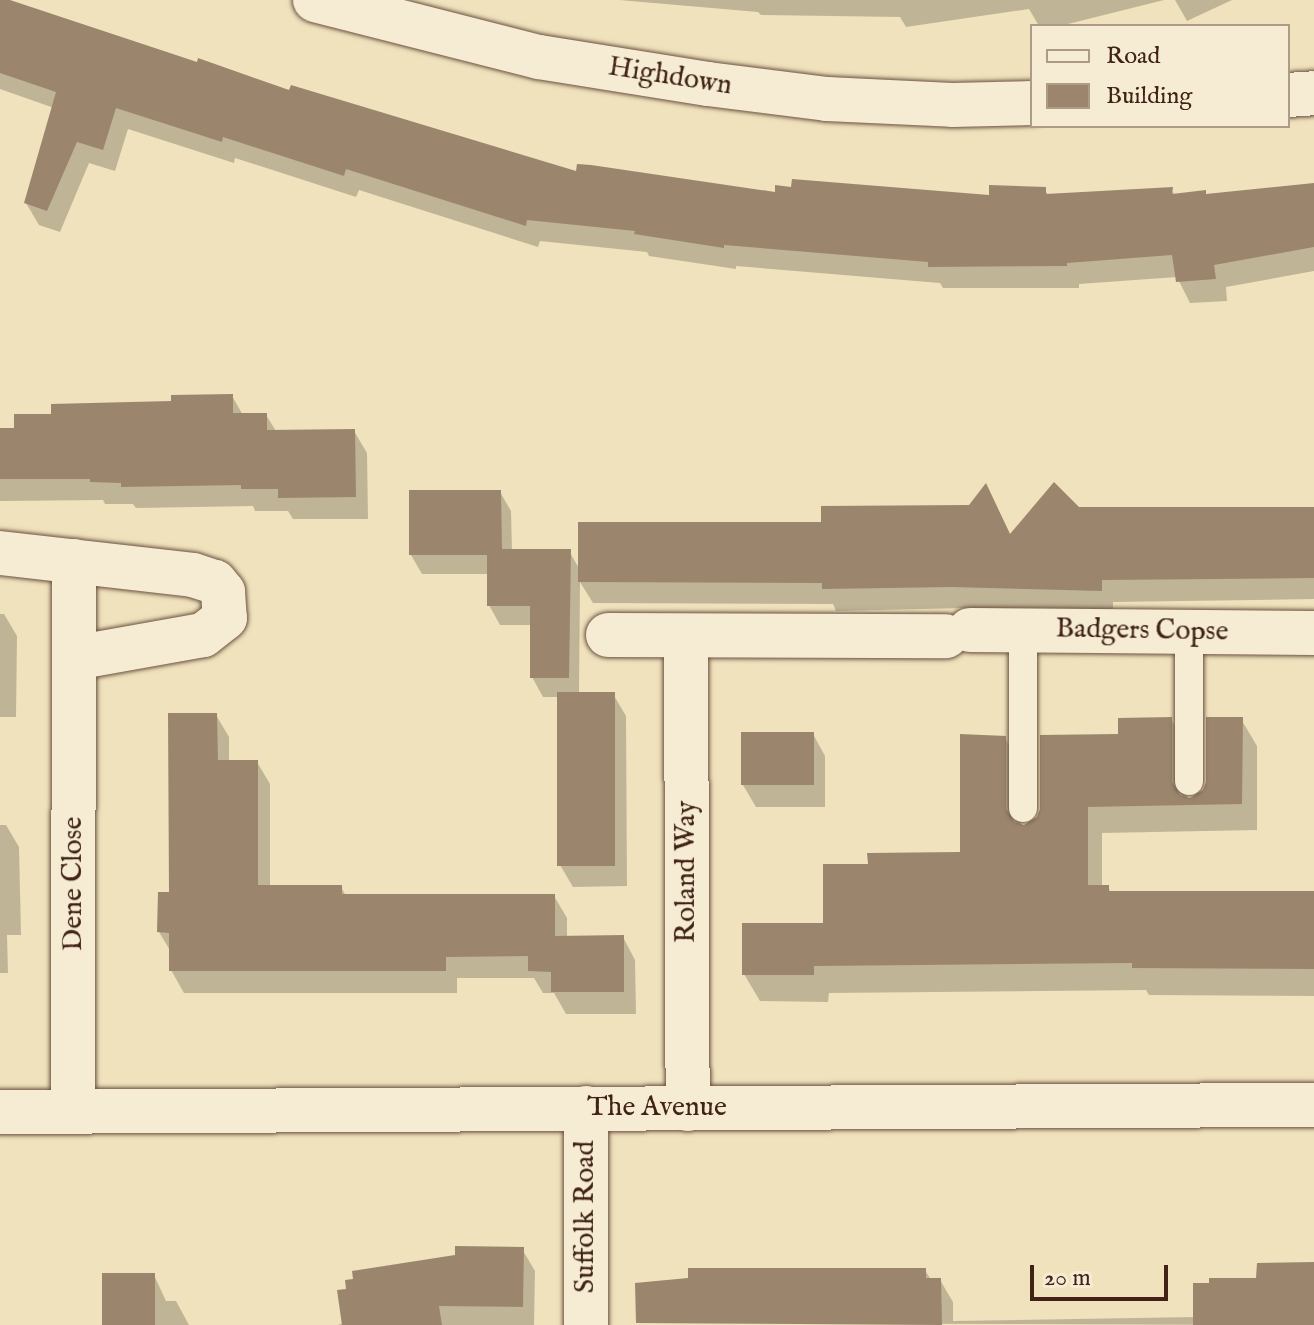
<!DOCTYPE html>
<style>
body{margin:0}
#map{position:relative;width:1314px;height:1325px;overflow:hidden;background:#efe2bc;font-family:"IM FELL English",serif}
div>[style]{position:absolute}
.shadow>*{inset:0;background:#0003}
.building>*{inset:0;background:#9b866d;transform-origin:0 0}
.roads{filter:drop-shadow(0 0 2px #6c5240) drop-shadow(0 0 2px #6c5240)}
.lane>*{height:28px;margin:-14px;padding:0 14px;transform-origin:14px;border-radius:14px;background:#f5ecd3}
.street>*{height:44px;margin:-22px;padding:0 22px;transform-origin:22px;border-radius:22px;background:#f5ecd3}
.secondary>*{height:44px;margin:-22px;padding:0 22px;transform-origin:22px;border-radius:22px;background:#f5ecd3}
span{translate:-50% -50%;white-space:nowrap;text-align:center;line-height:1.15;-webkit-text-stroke:7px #f5ecd3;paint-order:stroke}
.street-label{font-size:28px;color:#412217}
.legend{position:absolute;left:1030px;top:24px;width:260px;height:104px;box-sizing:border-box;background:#f5ecd3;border:2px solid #ad9b88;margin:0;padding:10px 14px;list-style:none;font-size:24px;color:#412217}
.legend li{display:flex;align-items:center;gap:16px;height:40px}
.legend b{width:40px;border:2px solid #ad9b88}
.scale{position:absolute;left:1030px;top:1265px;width:138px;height:36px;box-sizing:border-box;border:4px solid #412217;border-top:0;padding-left:10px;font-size:24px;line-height:28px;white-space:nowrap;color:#412217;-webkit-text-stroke:6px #f5ecd3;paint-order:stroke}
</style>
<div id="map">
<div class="shadow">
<i style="clip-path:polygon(619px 0,1164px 0,1060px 26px,1039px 26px,1029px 9px,906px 27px,900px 17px,761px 15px,758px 12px)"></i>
<i style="clip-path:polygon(1175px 0,1232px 0,1187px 21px)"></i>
<i style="clip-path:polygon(0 1px,290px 93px,578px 174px,776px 194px,991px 197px,1044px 189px,1049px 196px,1171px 189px,1175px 195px,1207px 196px,1314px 185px,1314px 271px,1226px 287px,1227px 301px,1190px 303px,1177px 277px,1079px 284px,1079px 288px,943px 288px,940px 283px,736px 266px,736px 269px,649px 256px,647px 252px,540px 241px,538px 247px,359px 190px,356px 197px,235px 158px,234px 163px,128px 129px,115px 171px,89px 163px,60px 232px,39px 225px,26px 203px,54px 108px,0 89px)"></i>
<i style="clip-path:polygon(232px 396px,243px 415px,266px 415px,276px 431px,354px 431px,367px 453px,368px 519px,293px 519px,288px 511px,255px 511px,253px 506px,136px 508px,133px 504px,105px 504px,103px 500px,0 501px,0 430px,16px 430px,53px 416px)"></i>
<i style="clip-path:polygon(500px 492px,511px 511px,512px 551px,569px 551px,580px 570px,823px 524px,997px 508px,1011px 536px,1078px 509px,1314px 509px,1314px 599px,1113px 602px,1113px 612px,965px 608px,836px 611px,833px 604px,593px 603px,580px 582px,579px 694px,613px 694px,626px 716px,627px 886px,573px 887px,560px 865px,559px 697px,543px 697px,532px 677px,532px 625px,500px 625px,489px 605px,489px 574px,422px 574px,411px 555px)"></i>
<i style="clip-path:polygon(0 614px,4px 614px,17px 636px,16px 717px,0 717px)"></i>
<i style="clip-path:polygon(216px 715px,229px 737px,229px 762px,257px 762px,270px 784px,270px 887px,341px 887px,346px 896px,554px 896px,567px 918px,567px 938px,623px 937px,635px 960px,636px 1014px,566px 1014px,554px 993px,543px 993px,534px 978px,457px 978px,457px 993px,184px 993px,171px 970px,171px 952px,159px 932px)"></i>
<i style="clip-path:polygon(1171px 719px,1187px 746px,1187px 799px,1190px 800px,1205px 791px,1241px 719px,1257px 746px,1257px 830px,1102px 833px,1102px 887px,1108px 887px,1111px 893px,1314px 893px,1314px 996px,1149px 995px,1146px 990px,829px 993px,828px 1002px,760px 1001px,744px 974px,825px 925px,870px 866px,962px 854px,1005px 738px,1021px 765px,1021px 826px,1024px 827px,1039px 818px,1120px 736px)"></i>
<i style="clip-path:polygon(813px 734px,825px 756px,825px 807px,756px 807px,743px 785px)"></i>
<i style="clip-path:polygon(0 825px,6px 825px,19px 847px,21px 935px,7px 935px,8px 973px,0 973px)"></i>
<i style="clip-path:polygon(522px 1249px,535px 1271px,534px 1325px,338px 1325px)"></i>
<i style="clip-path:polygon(1314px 1264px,1314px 1325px,638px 1323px,925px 1270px,931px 1280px,940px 1280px,953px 1302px,953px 1321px,1195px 1317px,1258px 1280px)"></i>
<i style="clip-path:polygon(154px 1275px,166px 1301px,176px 1301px,189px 1325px,104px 1325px)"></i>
</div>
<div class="building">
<i style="clip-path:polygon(0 0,10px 0,197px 62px,198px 58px,289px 90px,291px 85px,576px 171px,577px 164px,591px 165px,775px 192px,775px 185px,791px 187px,792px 179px,989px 195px,989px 185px,1046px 187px,1046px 194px,1173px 187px,1172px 194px,1206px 190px,1206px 194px,1314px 183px,1314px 247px,1214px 265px,1216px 279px,1176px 282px,1172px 255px,1067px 263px,1067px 266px,928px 267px,928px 262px,724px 245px,724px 248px,634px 234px,635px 231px,527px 220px,526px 226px,346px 169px,344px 176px,223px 137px,222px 142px,116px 108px,103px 150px,77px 142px,47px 211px,24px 203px,56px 92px,0 73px)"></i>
<i style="clip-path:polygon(233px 394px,233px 413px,267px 413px,267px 430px,355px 429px,356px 497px,278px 498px,278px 489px,241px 489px,241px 485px,121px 487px,121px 483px,90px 482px,90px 479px,0 479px,0 428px,14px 428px,14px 414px,51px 414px,51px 404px,171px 401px,171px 395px)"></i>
<i style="clip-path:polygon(1054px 482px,1079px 507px,1314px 507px,1314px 578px,1102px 580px,1102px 591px,951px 587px,822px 589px,822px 583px,578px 582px,578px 522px,821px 522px,821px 506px,969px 505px,986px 483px,1010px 534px)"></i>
<i style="clip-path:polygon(409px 490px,501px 490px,502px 549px,571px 549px,569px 678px,530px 678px,530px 606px,487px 606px,487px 555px,409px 555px)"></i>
<i style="left:557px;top:692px;width:58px;height:174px"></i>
<i style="clip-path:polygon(168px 713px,217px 713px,218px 760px,258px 760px,258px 885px,342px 885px,342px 894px,555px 894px,555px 936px,624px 935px,624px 992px,551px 992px,551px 972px,528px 971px,528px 956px,446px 957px,446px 971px,169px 971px,169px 933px,157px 932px,158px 892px,169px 892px)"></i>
<i style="clip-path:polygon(1172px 717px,1172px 782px,1180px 795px,1190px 798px,1203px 790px,1206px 782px,1206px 717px,1243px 717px,1242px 804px,1088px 807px,1088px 885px,1109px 885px,1109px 891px,1314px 891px,1314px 969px,1132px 968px,1132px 963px,917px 965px,814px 966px,814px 975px,742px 975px,742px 923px,823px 923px,823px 864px,868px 864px,867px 853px,960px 852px,960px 734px,1006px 736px,1006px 809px,1014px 822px,1024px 825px,1037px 817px,1040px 809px,1040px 735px,1118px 734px,1118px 718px)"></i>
<i style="left:741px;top:732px;width:73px;height:53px"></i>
<i style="clip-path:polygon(455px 1246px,524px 1247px,523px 1307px,439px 1306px,442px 1325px,342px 1325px,337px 1290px,346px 1289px,345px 1280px,353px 1279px,352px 1271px,455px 1255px)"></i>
<i style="clip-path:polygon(1314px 1262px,1314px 1325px,1193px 1325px,1193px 1283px,1209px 1283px,1209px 1278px,1256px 1278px,1257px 1263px)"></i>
<i style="clip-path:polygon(688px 1268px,926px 1268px,926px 1278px,941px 1278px,942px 1325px,636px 1323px,635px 1283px,688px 1278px)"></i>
<i style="left:102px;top:1273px;width:53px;height:52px"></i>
</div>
<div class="roads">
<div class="lane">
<i style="left:1023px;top:630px;width:178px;rotate:90deg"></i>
<i style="left:1189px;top:631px;width:150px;rotate:90deg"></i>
</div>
<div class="street">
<i style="left:315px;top:0;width:231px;rotate:14.3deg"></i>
<i style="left:539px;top:57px;width:171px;rotate:9.1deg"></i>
<i style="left:708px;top:84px;width:120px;rotate:7.2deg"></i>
<i style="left:827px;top:99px;width:125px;rotate:2.7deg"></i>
<i style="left:952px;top:105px;width:80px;rotate:-1.4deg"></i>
<i style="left:1288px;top:95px;width:26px;rotate:-4deg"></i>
<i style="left:0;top:553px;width:194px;rotate:6.5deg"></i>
<i style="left:193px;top:575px;width:23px;rotate:18deg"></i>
<i style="left:215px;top:582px;width:13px;rotate:51deg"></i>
<i style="left:223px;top:592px;width:26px;rotate:86deg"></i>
<i style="left:225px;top:618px;width:28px;rotate:142deg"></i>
<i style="left:203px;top:635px;width:131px;rotate:169.9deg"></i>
<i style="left:970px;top:630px;width:344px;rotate:0.5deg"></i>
<i style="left:608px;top:635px;width:338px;rotate:0.2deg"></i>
<i style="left:686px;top:636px;width:473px;rotate:89.8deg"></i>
<i style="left:586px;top:1108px;width:217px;rotate:90deg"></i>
<i style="left:73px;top:1110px;width:549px;rotate:-89.9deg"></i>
</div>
<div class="secondary">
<i style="left:0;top:1112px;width:1314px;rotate:-0.31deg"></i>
</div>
</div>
<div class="street-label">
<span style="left:670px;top:77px;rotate:9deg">Highdown</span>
<span style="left:1142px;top:631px;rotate:1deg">Badgers Copse</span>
<span style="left:687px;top:872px;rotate:-90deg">Roland Way</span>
<span style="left:74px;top:884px;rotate:-90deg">Dene Close</span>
<span style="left:657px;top:1108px">The Avenue</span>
<span style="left:586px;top:1217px;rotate:-90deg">Suffolk Road</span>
</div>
<ul class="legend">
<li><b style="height:10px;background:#f5ecd3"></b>Road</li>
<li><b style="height:22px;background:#9b866d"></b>Building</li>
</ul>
<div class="scale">20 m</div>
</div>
